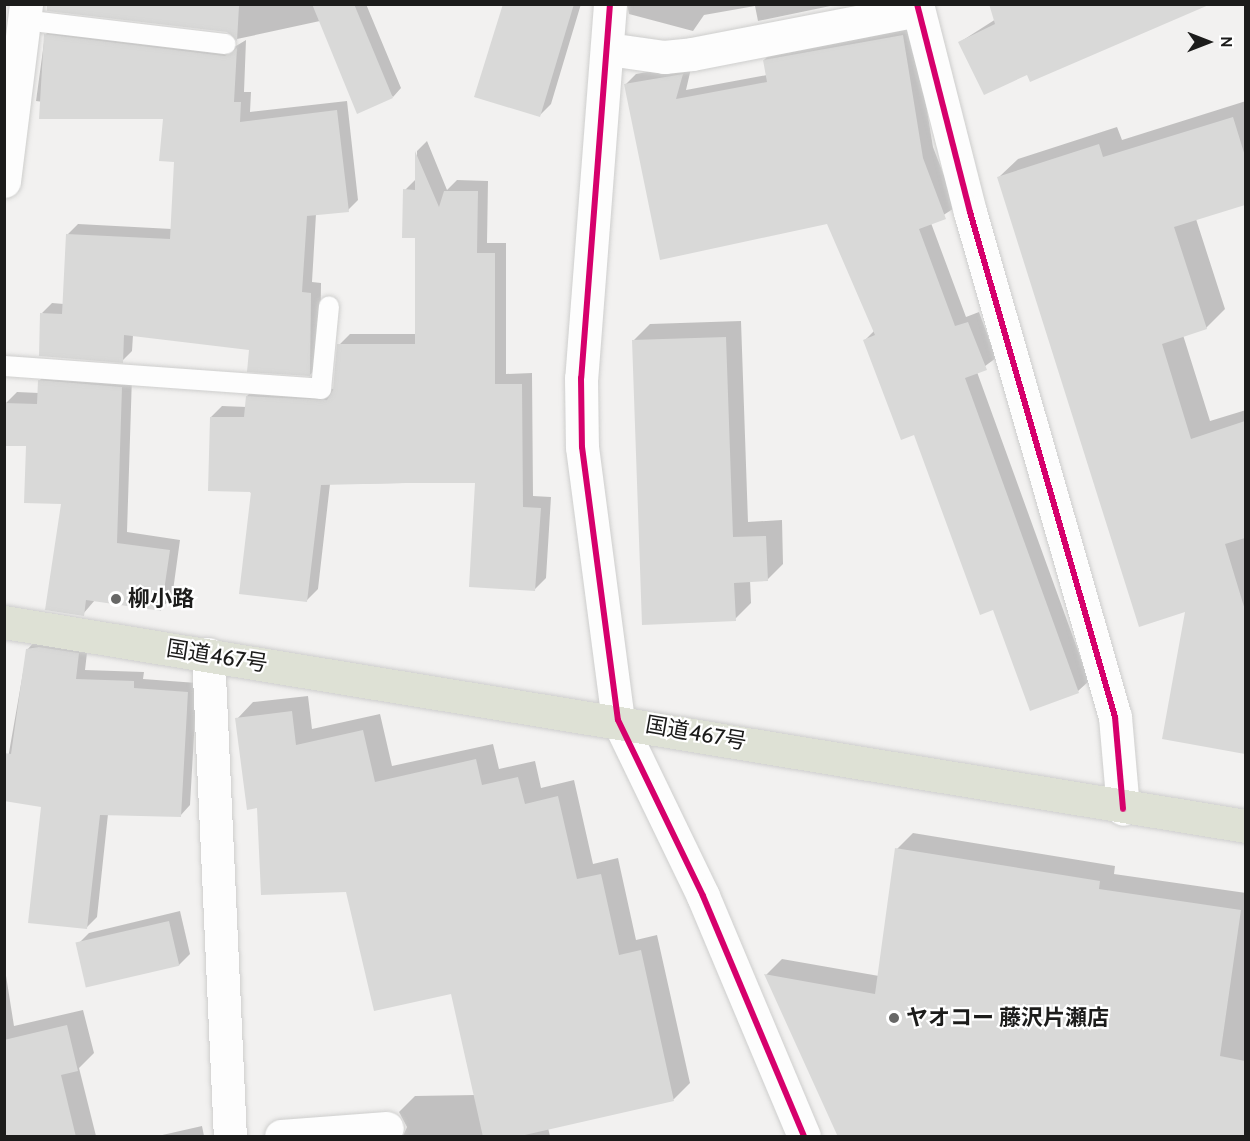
<!DOCTYPE html>
<meta charset="utf-8">
<style>
body{margin:0}
#map{position:relative;width:1250px;height:1141px;overflow:hidden;background:#f2f1f0;font-family:Cabin,"Noto Sans JP",sans-serif}
div>[style]{position:absolute}
.shadow>*{inset:0;background:#0003}
.building>*{inset:0;background:#d9d9d8;transform-origin:0 0}
.roads{filter:drop-shadow(0 0 2px #cececd) drop-shadow(0 0 2px #cececd)}
.service>*{height:20px;margin:-10px;padding:0 10px;transform-origin:10px;border-radius:10px;background:#fdfdfd}
.minor>*{height:33px;margin:-16.5px;padding:0 16.5px;transform-origin:16.5px;border-radius:16.5px;background:#fdfdfd}
.trunk>*{height:33px;margin:-16.5px;padding:0 16.5px;transform-origin:16.5px;border-radius:16.5px;background:#dee1d5}
.cycleway>*{height:6px;margin:-3px;padding:0 3px;transform-origin:3px;border-radius:3px;background:#d6006c}
.dots>*{width:16px;height:16px;translate:-50% -50%;box-sizing:border-box;border:3px solid #fff;border-radius:50%}
span{translate:-50% -50%;white-space:nowrap;text-align:center;line-height:1.15;-webkit-text-stroke:4.5px #fff;paint-order:stroke}
.poi-label{font-size:22px;color:#1c1c1b;font-weight:700}
.left{translate:0 -50%;text-align:left}
.street-label{font-size:22px;color:#1c1c1b}
.frame{position:absolute;inset:0;border:6px solid #1c1c1b;pointer-events:none}
.north{position:absolute;left:1178px;top:12px;width:60px;height:60px;-webkit-text-stroke:4px #fff;paint-order:stroke;rotate:90deg;font-size:16px;font-weight:700;line-height:24px;text-align:center;color:#1c1c1b}
.north::after{content:'';display:block;margin:auto;width:21px;height:27px;background:#1c1c1b;clip-path:polygon(50% 0,100% 100%,50% 72%,0 100%)}
</style>
<div id="map">
<div class="shadow">
<i style="clip-path:polygon(49px 4px,366px 4px,401px 88px,393px 97px,320px 21px,237px 39px,228px 31px)"></i>
<i style="clip-path:polygon(497px 4px,581px 4px,551px 104px,540px 115px,505px 5px)"></i>
<i style="clip-path:polygon(627px 4px,840px 4px,758px 21px,755px 6px,704px 15px,693px 31px,629px 14px)"></i>
<i style="clip-path:polygon(996px 19px,1028px 73px,960px 42px)"></i>
<i style="clip-path:polygon(55px 25px,236px 46px,246px 40px,244px 92px,251px 92px,250px 112px,347px 101px,358px 200px,348px 210px,316px 214px,312px 282px,321px 283px,320px 364px,310px 375px,250px 349px,133px 335px,132px 351px,122px 361px,42px 313px,52px 303px,64px 304px,68px 234px,78px 224px,172px 229px,176px 160px,164px 118px,36px 101px,45px 35px)"></i>
<i style="clip-path:polygon(913px 25px,933px 147px,956px 207px,931px 223px,966px 317px,979px 312px,996px 358px,977px 372px,1089px 681px,1078px 691px,994px 608px,914px 433px,865px 340px,874px 331px,828px 222px,625px 85px,636px 74px,692px 64px,686px 90px,767px 75px,764px 60px,775px 49px)"></i>
<i style="clip-path:polygon(1246px 101px,1246px 203px,1196px 219px,1225px 309px,1206px 328px,1183px 335px,1210px 421px,1246px 410px,1243px 752px,1187px 609px,999px 177px,1018px 159px,1117px 127px,1122px 140px)"></i>
<i style="clip-path:polygon(427px 141px,447px 190px,457px 180px,488px 181px,487px 243px,506px 243px,506px 374px,532px 373px,533px 496px,551px 497px,546px 578px,535px 589px,477px 482px,330px 484px,318px 589px,307px 600px,211px 417px,222px 406px,247px 407px,247px 396px,258px 385px,335px 389px,339px 345px,350px 334px,416px 334px,416px 237px,405px 190px,417px 178px,417px 151px)"></i>
<i style="clip-path:polygon(741px 321px,748px 522px,782px 520px,783px 564px,767px 580px,750px 580px,751px 603px,735px 619px,634px 340px,650px 324px)"></i>
<i style="clip-path:polygon(50px 370px,132px 376px,127px 532px,180px 540px,172px 598px,160px 609px,95px 600px,83px 614px,63px 503px,6px 403px,17px 392px,39px 393px,39px 381px)"></i>
<i style="clip-path:polygon(37px 639px,88px 644px,85px 670px,144px 672px,143px 679px,197px 683px,190px 805px,180px 816px,108px 814px,97px 917px,87px 927px,43px 806px,4px 781px,27px 650px)"></i>
<i style="clip-path:polygon(308px 696px,312px 729px,380px 714px,392px 766px,493px 744px,499px 769px,535px 761px,541px 788px,574px 780px,593px 864px,618px 858px,636px 940px,657px 935px,690px 1083px,674px 1099px,548px 1128px,550px 1136px,403px 1136px,407px 1127px,399px 1112px,415px 1096px,475px 1095px,452px 992px,259px 806px,237px 719px,253px 702px)"></i>
<i style="clip-path:polygon(913px 833px,1115px 866px,1114px 874px,1246px 893px,1246px 1136px,840px 1136px,766px 975px,782px 959px,879px 976px,897px 849px)"></i>
<i style="clip-path:polygon(180px 911px,190px 954px,179px 965px,78px 944px,89px 933px)"></i>
<i style="clip-path:polygon(4px 963px,14px 1026px,83px 1010px,94px 1053px,79px 1068px,96px 1136px,4px 1136px)"></i>
<i style="clip-path:polygon(202px 1126px,204px 1136px,158px 1136px)"></i>
</div>
<div class="building">
<i style="clip-path:polygon(47px 4px,239px 6px,237px 41px,227px 32px,47px 11px)"></i>
<i style="clip-path:polygon(312px 4px,354px 4px,393px 98px,357px 114px)"></i>
<i style="clip-path:polygon(503px 4px,574px 4px,540px 117px,474px 97px)"></i>
<i style="clip-path:polygon(989px 4px,1211px 4px,1030px 82px,1027px 75px,984px 95px,958px 42px,995px 24px)"></i>
<i style="clip-path:polygon(44px 34px,225px 56px,237px 48px,234px 102px,241px 102px,240px 122px,337px 110px,349px 212px,307px 216px,302px 292px,311px 293px,310px 376px,247px 372px,249px 350px,124px 335px,123px 363px,39px 356px,40px 313px,62px 314px,66px 234px,170px 239px,174px 162px,159px 161px,163px 119px,39px 119px)"></i>
<i style="clip-path:polygon(903px 35px,923px 158px,946px 219px,919px 229px,955px 326px,968px 322px,987px 370px,965px 378px,1079px 693px,1030px 711px,993px 610px,980px 615px,914px 435px,901px 440px,863px 340px,875px 335px,827px 224px,660px 260px,624px 84px,683px 74px,676px 99px,767px 82px,763px 60px)"></i>
<i style="clip-path:polygon(1233px 117px,1245px 156px,1245px 205px,1174px 227px,1207px 329px,1162px 344px,1191px 439px,1245px 421px,1245px 538px,1225px 544px,1245px 610px,1245px 754px,1162px 739px,1185px 612px,1139px 627px,997px 177px,1099px 144px,1103px 157px)"></i>
<i style="clip-path:polygon(415px 151px,439px 207px,444px 191px,478px 191px,477px 253px,495px 253px,495px 384px,522px 384px,523px 507px,541px 508px,535px 591px,469px 587px,475px 483px,406px 483px,321px 485px,307px 602px,239px 594px,251px 492px,208px 491px,210px 417px,244px 417px,246px 396px,327px 400px,333px 390px,337px 344px,415px 344px,415px 238px,402px 238px,403px 189px,415px 190px)"></i>
<i style="clip-path:polygon(726px 337px,733px 537px,766px 536px,768px 581px,734px 583px,736px 621px,642px 625px,632px 340px)"></i>
<i style="clip-path:polygon(38px 380px,122px 387px,117px 543px,170px 550px,161px 611px,86px 600px,84px 616px,45px 610px,61px 504px,24px 503px,26px 446px,4px 446px,4px 403px,37px 404px)"></i>
<i style="clip-path:polygon(39px 647px,79px 653px,76px 679px,134px 681px,134px 688px,188px 692px,181px 817px,100px 815px,87px 929px,28px 923px,41px 807px,4px 801px,4px 753px,11px 754px,26px 649px)"></i>
<i style="clip-path:polygon(292px 711px,296px 745px,363px 730px,375px 782px,476px 759px,482px 785px,518px 777px,525px 804px,558px 796px,577px 879px,601px 874px,619px 955px,641px 950px,674px 1101px,516px 1137px,483px 1137px,451px 994px,374px 1011px,346px 892px,261px 895px,257px 808px,247px 810px,235px 718px)"></i>
<i style="clip-path:polygon(895px 848px,1100px 881px,1099px 889px,1241px 910px,1220px 1056px,1245px 1061px,1245px 1137px,838px 1137px,764px 974px,875px 994px)"></i>
<i style="left:169px;top:921px;width:46px;height:96px;rotate:77deg"></i>
<i style="clip-path:polygon(67px 1025px,78px 1071px,61px 1075px,76px 1137px,4px 1137px,4px 1040px)"></i>
</div>
<div class="roads">
<div class="service">
<i style="left:24px;top:20px;width:203px;rotate:6.8deg"></i>
<i style="left:4px;top:366px;width:318px;rotate:4.1deg"></i>
<i style="left:321px;top:389px;width:83px;rotate:-84.5deg"></i>
</div>
<div class="minor">
<i style="left:610px;top:4px;width:375px;rotate:94.4deg"></i>
<i style="left:581px;top:378px;width:69px;rotate:89.2deg"></i>
<i style="left:582px;top:447px;width:275px;rotate:82.5deg"></i>
<i style="left:618px;top:720px;width:195px;rotate:64.2deg"></i>
<i style="left:703px;top:896px;width:260px;rotate:67.2deg"></i>
<i style="left:917px;top:4px;width:215px;rotate:75.7deg"></i>
<i style="left:970px;top:212px;width:525px;rotate:73.98deg"></i>
<i style="left:1115px;top:717px;width:92px;rotate:85deg"></i>
<i style="left:608px;top:49px;width:57px;rotate:8.1deg"></i>
<i style="left:664px;top:57px;width:28px;rotate:-6deg"></i>
<i style="left:692px;top:54px;width:230px;rotate:-11deg"></i>
<i style="left:4px;top:181px;width:178px;rotate:-82.9deg"></i>
<i style="left:208px;top:654px;width:483px;rotate:87.4deg"></i>
<i style="left:281px;top:1136px;width:106px;rotate:-4.3deg"></i>
</div>
<div class="trunk">
<i style="left:4px;top:622px;width:1259px;rotate:9.33deg"></i>
</div>
</div>
<div class="cycleway">
<i style="left:610px;top:4px;width:375px;rotate:94.4deg"></i>
<i style="left:581px;top:378px;width:69px;rotate:89.2deg"></i>
<i style="left:582px;top:447px;width:275px;rotate:82.5deg"></i>
<i style="left:618px;top:720px;width:195px;rotate:64.2deg"></i>
<i style="left:703px;top:896px;width:260px;rotate:67.2deg"></i>
<i style="left:917px;top:4px;width:215px;rotate:75.7deg"></i>
<i style="left:970px;top:212px;width:525px;rotate:73.98deg"></i>
<i style="left:1115px;top:717px;width:92px;rotate:85deg"></i>
</div>
<div class="dots">
<i style="left:116px;top:599px;background:#676766"></i>
<i style="left:894px;top:1018px;background:#676766"></i>
</div>
<div class="poi-label">
<span class="left" style="left:128px;top:599px">柳小路</span>
<span class="left" style="left:906px;top:1018px">ヤオコー 藤沢片瀬店</span>
</div>
<div class="street-label">
<span style="left:217px;top:656px;rotate:9deg">国道467号</span>
<span style="left:696px;top:733px;rotate:10deg">国道467号</span>
</div>
<div class="frame"></div>
<div class="north">N</div>
</div>
